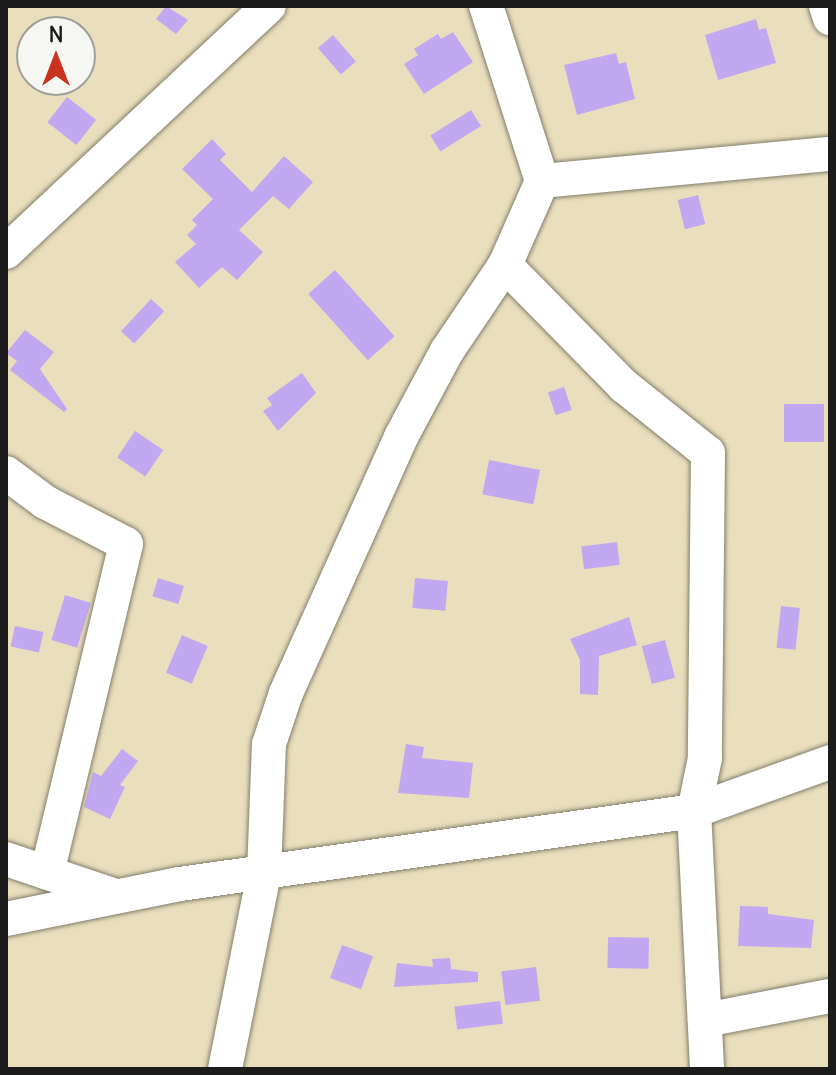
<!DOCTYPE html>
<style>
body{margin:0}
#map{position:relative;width:836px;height:1075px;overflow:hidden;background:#e9dfbc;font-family:Delius,sans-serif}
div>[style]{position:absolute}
.building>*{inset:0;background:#c0a9f1;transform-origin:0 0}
.roads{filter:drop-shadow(0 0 2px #827e6c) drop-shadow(0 0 2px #827e6c)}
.minor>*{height:34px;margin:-17px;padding:0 17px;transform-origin:17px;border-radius:17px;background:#fff}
span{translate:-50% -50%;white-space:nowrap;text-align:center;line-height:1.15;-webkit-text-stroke:6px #f6f6f2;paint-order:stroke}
.frame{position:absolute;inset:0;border:8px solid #1c1c1c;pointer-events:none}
.north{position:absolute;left:16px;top:16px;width:80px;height:80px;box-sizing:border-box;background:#f6f6f2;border:2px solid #9f9f9c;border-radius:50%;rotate:0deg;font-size:22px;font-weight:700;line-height:32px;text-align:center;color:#1c1c1c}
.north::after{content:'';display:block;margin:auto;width:28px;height:36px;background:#c8321e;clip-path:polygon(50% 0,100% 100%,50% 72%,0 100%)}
</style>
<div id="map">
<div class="building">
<i style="clip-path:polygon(166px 6px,188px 20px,176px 34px,156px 19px)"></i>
<i style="clip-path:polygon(756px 19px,759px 30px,766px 28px,776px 63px,718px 80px,705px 35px)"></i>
<i style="clip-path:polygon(453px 32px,473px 62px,424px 94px,404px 64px,418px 55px,414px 49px,438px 34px,441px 39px)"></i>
<i style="left:333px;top:35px;width:35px;height:20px;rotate:49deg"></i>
<i style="clip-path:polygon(616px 53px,619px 64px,626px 62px,635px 99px,577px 115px,564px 65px)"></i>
<i style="left:67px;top:97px;width:37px;height:32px;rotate:38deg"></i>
<i style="left:471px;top:110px;width:19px;height:48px;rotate:58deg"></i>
<i style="clip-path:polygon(212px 139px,226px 154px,220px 160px,252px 192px,284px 156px,313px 182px,289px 209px,273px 196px,239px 230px,263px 252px,237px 280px,222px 267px,199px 288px,175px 262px,196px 244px,187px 235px,197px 225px,192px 220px,213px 199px,182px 169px)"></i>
<i style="left:698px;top:195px;width:30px;height:21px;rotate:76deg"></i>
<i style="left:335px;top:270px;width:89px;height:36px;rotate:48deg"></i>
<i style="left:151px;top:299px;width:18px;height:44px;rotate:43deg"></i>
<i style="clip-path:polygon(25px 330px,54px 352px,40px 369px,67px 409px,64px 412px,10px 370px,17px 361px,6px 353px)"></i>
<i style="clip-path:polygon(302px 373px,316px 393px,278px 431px,263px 411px,272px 405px,267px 398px)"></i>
<i style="left:564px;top:387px;width:24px;height:17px;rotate:71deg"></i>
<i style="left:784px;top:404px;width:40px;height:38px"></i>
<i style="left:135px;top:431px;width:34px;height:32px;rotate:34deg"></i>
<i style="left:489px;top:460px;width:52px;height:35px;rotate:11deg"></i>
<i style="left:617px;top:542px;width:23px;height:36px;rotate:83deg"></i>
<i style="left:158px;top:578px;width:27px;height:19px;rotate:17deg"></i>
<i style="left:415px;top:578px;width:33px;height:30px;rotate:5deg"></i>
<i style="left:65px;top:595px;width:27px;height:47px;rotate:17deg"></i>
<i style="left:781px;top:606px;width:19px;height:42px;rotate:6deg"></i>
<i style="clip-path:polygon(629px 617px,637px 645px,599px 656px,598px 695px,580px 694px,580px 660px,570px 639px)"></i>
<i style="left:15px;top:626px;width:29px;height:21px;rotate:12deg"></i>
<i style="left:182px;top:635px;width:28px;height:41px;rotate:23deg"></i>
<i style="left:665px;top:640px;width:39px;height:24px;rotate:75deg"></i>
<i style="clip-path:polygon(406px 744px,424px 747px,422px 758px,473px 763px,469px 798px,398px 793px)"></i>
<i style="clip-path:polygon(122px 749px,138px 761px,120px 785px,125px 787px,110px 819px,84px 807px,93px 772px,101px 776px)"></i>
<i style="clip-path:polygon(740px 906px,768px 907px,768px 914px,814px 920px,811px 948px,738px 946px)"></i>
<i style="left:608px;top:937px;width:41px;height:31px;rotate:1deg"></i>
<i style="left:342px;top:945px;width:33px;height:35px;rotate:20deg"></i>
<i style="clip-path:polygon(450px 958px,451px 969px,478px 972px,478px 982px,394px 987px,397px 963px,433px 967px,432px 959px)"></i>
<i style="left:536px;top:967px;width:34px;height:35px;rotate:83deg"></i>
<i style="left:500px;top:1001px;width:23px;height:46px;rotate:83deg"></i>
</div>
<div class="roads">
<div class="minor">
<i style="left:826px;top:6px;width:13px;rotate:72deg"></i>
<i style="left:542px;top:181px;width:289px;rotate:-5.4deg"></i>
<i style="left:6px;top:252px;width:360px;rotate:-43.1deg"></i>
<i style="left:505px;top:265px;width:170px;rotate:45.5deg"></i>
<i style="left:624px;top:386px;width:107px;rotate:38.6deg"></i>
<i style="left:708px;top:453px;width:305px;rotate:90.6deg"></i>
<i style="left:705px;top:758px;width:54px;rotate:101.7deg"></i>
<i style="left:694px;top:811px;width:258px;rotate:87.1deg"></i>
<i style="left:6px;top:473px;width:49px;rotate:36.6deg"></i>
<i style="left:45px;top:502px;width:91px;rotate:27.4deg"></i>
<i style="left:126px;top:544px;width:338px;rotate:103.5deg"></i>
<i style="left:6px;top:859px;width:116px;rotate:18.6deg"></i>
<i style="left:6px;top:919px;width:177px;rotate:-11.4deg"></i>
<i style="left:180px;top:884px;width:519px;rotate:-8.08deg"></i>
<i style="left:694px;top:811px;width:145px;rotate:-19.8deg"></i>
<i style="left:705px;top:1020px;width:127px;rotate:-10.9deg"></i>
<i style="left:225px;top:1069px;width:200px;rotate:-78.7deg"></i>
<i style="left:264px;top:873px;width:129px;rotate:-87.8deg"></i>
<i style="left:269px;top:744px;width:54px;rotate:-71.6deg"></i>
<i style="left:286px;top:693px;width:281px;rotate:-65.8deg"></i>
<i style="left:401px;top:437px;width:98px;rotate:-61.9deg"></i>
<i style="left:447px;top:351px;width:104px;rotate:-56deg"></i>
<i style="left:505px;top:265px;width:92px;rotate:-66.2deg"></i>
<i style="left:542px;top:181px;width:184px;rotate:-107.7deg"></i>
</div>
</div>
<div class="frame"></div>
<div class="north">N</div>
</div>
